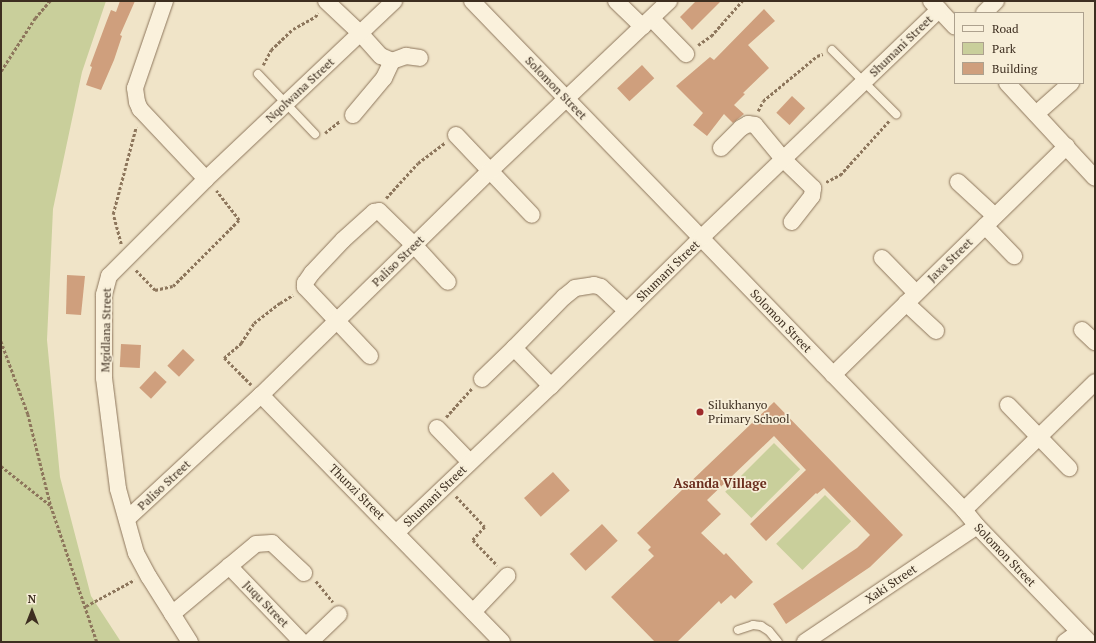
<!DOCTYPE html>
<style>
body{margin:0}
#map{position:relative;width:1096px;height:643px;overflow:hidden;background:#f0e4c8;font-family:"PT Serif",serif}
div>[style]{position:absolute}
.green>*{inset:0;background:#c9cf9b;transform-origin:0 0}
.building>*{inset:0;background:#cf9f7d;transform-origin:0 0}
.path>*{height:2.5px;margin-top:-1.25px;transform-origin:0;background:repeating-linear-gradient(90deg,#8d765c 0 3px,transparent 0 5px)}
.roads{filter:drop-shadow(0 0 1px #8d765c) drop-shadow(0 0 1px #8d765c)}
.lane>*{height:8px;margin:-4px;padding:0 4px;transform-origin:4px;border-radius:4px;background:#faf1dc}
.street>*{height:16px;margin:-8px;padding:0 8px;transform-origin:8px;border-radius:8px;background:#faf1dc}
.dots>*{width:11px;height:11px;translate:-50% -50%;box-sizing:border-box;border:2px solid #f7eed8;border-radius:50%}
span{translate:-50% -50%;white-space:nowrap;text-align:center;line-height:1.15;-webkit-text-stroke:3.5px #f7eed8;paint-order:stroke}
.street-label{font-size:12px;color:#3d2e20}
.poi-label{font-size:12px;color:#3d2e20}
.left{translate:0 -50%;text-align:left}
.neighbourhood-label{font-size:13px;color:#6b2e1e;font-weight:700}
.frame{position:absolute;inset:0;border:2px solid #3d2e20;pointer-events:none}
.legend{position:absolute;left:954px;top:12px;width:130px;height:72px;box-sizing:border-box;background:#f7eed8;border:1px solid #ada18e;margin:0;padding:5px 7px;list-style:none;font-size:12px;color:#3d2e20}
.legend li{display:flex;align-items:center;gap:8px;height:20px}
.legend b{width:20px;border:1px solid #ada18e}
.north{position:absolute;left:12px;top:591px;width:40px;height:40px;-webkit-text-stroke:3px #f7eed8;paint-order:stroke;rotate:0deg;font-size:11px;font-weight:700;line-height:16px;text-align:center;color:#3d2e20}
.north::after{content:'';display:block;margin:auto;width:14px;height:18px;background:#3d2e20;clip-path:polygon(50% 0,100% 100%,50% 72%,0 100%)}
</style>
<div id="map">
<div class="green">
<i style="clip-path:polygon(1px 1px,106px 1px,82px 72px,53px 209px,47px 340px,60px 477px,91px 596px,121px 642px,1px 642px)"></i>
<i style="left:774px;top:443px;width:37px;height:69px;rotate:45deg"></i>
<i style="left:825px;top:495px;width:37px;height:69px;rotate:45deg"></i>
</div>
<div class="building">
<i style="clip-path:polygon(120px 1px,135px 1px,120px 35px,122px 36px,114px 60px,101px 90px,86px 85px,92px 67px,90px 66px,106px 23px,111px 10px,116px 12px)"></i>
<i style="clip-path:polygon(696px 1px,721px 1px,692px 30px,680px 17px)"></i>
<i style="clip-path:polygon(764px 9px,775px 21px,748px 45px,769px 68px,743px 93px,745px 94px,734px 105px,744px 114px,733px 123px,724px 114px,707px 136px,693px 125px,703px 113px,676px 86px,710px 57px,714px 60px)"></i>
<i style="left:642px;top:65px;width:18px;height:34px;rotate:47deg"></i>
<i style="left:792px;top:96px;width:18px;height:23px;rotate:43deg"></i>
<i style="clip-path:polygon(67px 275px,85px 276px,81px 315px,66px 314px)"></i>
<i style="left:121px;top:344px;width:20px;height:23px;rotate:3deg"></i>
<i style="left:183px;top:349px;width:16px;height:23px;rotate:43deg"></i>
<i style="left:155px;top:371px;width:16px;height:23px;rotate:43deg"></i>
<i style="clip-path:polygon(774px 402px,903px 535px,870px 567px,786px 624px,773px 604px,857px 548px,870px 535px,824px 488px,817px 494px,816px 493px,766px 541px,750px 524px,806px 470px,774px 436px,707px 500px,721px 514px,701px 533px,724px 555px,726px 553px,753px 582px,735px 599px,731px 595px,721px 604px,719px 601px,677px 642px,655px 642px,611px 597px,654px 556px,648px 550px,651px 547px,637px 533px)"></i>
<i style="left:553px;top:472px;width:25px;height:39px;rotate:48deg"></i>
<i style="left:602px;top:524px;width:23px;height:44px;rotate:47deg"></i>
</div>
<div class="path">
<i style="left:698px;top:45px;width:16px;rotate:-35deg"></i>
<i style="left:711px;top:36px;width:47px;rotate:-48.5deg"></i>
<i style="left:263px;top:65px;width:17px;rotate:-62deg"></i>
<i style="left:271px;top:50px;width:30px;rotate:-44deg"></i>
<i style="left:293px;top:29px;width:25px;rotate:-29deg"></i>
<i style="left:315px;top:17px;width:5px;rotate:-53deg"></i>
<i style="left:1px;top:71px;width:63px;rotate:-57.3deg"></i>
<i style="left:35px;top:18px;width:23px;rotate:-49deg"></i>
<i style="left:758px;top:111px;width:11px;rotate:-63deg"></i>
<i style="left:763px;top:101px;width:70px;rotate:-39.8deg"></i>
<i style="left:817px;top:56px;width:6px;rotate:-18deg"></i>
<i style="left:325px;top:133px;width:19px;rotate:-39deg"></i>
<i style="left:826px;top:182px;width:16px;rotate:-27deg"></i>
<i style="left:840px;top:175px;width:73px;rotate:-47.8deg"></i>
<i style="left:386px;top:198px;width:47px;rotate:-47.6deg"></i>
<i style="left:418px;top:163px;width:34px;rotate:-37deg"></i>
<i style="left:121px;top:244px;width:31px;rotate:-105deg"></i>
<i style="left:113px;top:214px;width:90px;rotate:-75.2deg"></i>
<i style="left:136px;top:270px;width:28px;rotate:46deg"></i>
<i style="left:155px;top:290px;width:18px;rotate:-13deg"></i>
<i style="left:173px;top:286px;width:93px;rotate:-45deg"></i>
<i style="left:239px;top:220px;width:37px;rotate:-128deg"></i>
<i style="left:1px;top:341px;width:78px;rotate:69.7deg"></i>
<i style="left:28px;top:414px;width:95px;rotate:76deg"></i>
<i style="left:51px;top:506px;width:144px;rotate:71.3deg"></i>
<i style="left:251px;top:385px;width:38px;rotate:-135deg"></i>
<i style="left:224px;top:358px;width:23px;rotate:-41deg"></i>
<i style="left:241px;top:343px;width:24px;rotate:-57deg"></i>
<i style="left:254px;top:323px;width:33px;rotate:-38deg"></i>
<i style="left:280px;top:303px;width:15px;rotate:-32deg"></i>
<i style="left:446px;top:417px;width:39px;rotate:-48deg"></i>
<i style="left:1px;top:466px;width:63px;rotate:38.5deg"></i>
<i style="left:456px;top:496px;width:42px;rotate:46.9deg"></i>
<i style="left:485px;top:527px;width:18px;rotate:133deg"></i>
<i style="left:473px;top:540px;width:35px;rotate:46deg"></i>
<i style="left:316px;top:581px;width:27px;rotate:51deg"></i>
<i style="left:86px;top:606px;width:55px;rotate:-28.4deg"></i>
</div>
<div class="roads">
<div class="lane">
<i style="left:832px;top:50px;width:91px;rotate:45deg"></i>
<i style="left:258px;top:74px;width:83px;rotate:46.5deg"></i>
<i style="left:738px;top:630px;width:16px;rotate:-18deg"></i>
<i style="left:753px;top:625px;width:8px;rotate:7deg"></i>
<i style="left:761px;top:626px;width:9px;rotate:32deg"></i>
<i style="left:769px;top:631px;width:14px;rotate:51deg"></i>
</div>
<div class="street">
<i style="left:165px;top:1px;width:92px;rotate:109deg"></i>
<i style="left:135px;top:88px;width:14px;rotate:82deg"></i>
<i style="left:137px;top:102px;width:8px;rotate:67deg"></i>
<i style="left:140px;top:109px;width:96px;rotate:46.7deg"></i>
<i style="left:206px;top:179px;width:137px;rotate:135deg"></i>
<i style="left:109px;top:276px;width:20px;rotate:105deg"></i>
<i style="left:104px;top:295px;width:83px;rotate:90deg"></i>
<i style="left:104px;top:378px;width:112px;rotate:82.8deg"></i>
<i style="left:118px;top:489px;width:66px;rotate:74.3deg"></i>
<i style="left:136px;top:553px;width:27px;rotate:62deg"></i>
<i style="left:149px;top:577px;width:77px;rotate:57.8deg"></i>
<i style="left:326px;top:1px;width:47px;rotate:43.3deg"></i>
<i style="left:360px;top:33px;width:31px;rotate:48deg"></i>
<i style="left:381px;top:56px;width:12px;rotate:24deg"></i>
<i style="left:392px;top:61px;width:15px;rotate:-20deg"></i>
<i style="left:406px;top:56px;width:14px;rotate:8deg"></i>
<i style="left:472px;top:1px;width:708px;rotate:45.97deg"></i>
<i style="left:964px;top:510px;width:21px;rotate:51deg"></i>
<i style="left:977px;top:526px;width:161px;rotate:46deg"></i>
<i style="left:616px;top:1px;width:37px;rotate:44deg"></i>
<i style="left:931px;top:1px;width:35px;rotate:47deg"></i>
<i style="left:984px;top:13px;width:17px;rotate:-45deg"></i>
<i style="left:652px;top:19px;width:49px;rotate:45.8deg"></i>
<i style="left:1007px;top:83px;width:129px;rotate:47.2deg"></i>
<i style="left:1036px;top:114px;width:47px;rotate:-41.5deg"></i>
<i style="left:353px;top:115px;width:48px;rotate:-50deg"></i>
<i style="left:384px;top:78px;width:19px;rotate:-65deg"></i>
<i style="left:456px;top:135px;width:110px;rotate:46.5deg"></i>
<i style="left:721px;top:148px;width:28px;rotate:-45deg"></i>
<i style="left:741px;top:128px;width:8px;rotate:-30deg"></i>
<i style="left:748px;top:124px;width:7px;rotate:8deg"></i>
<i style="left:755px;top:125px;width:44px;rotate:50.5deg"></i>
<i style="left:783px;top:159px;width:42px;rotate:44deg"></i>
<i style="left:813px;top:188px;width:8px;rotate:97deg"></i>
<i style="left:812px;top:196px;width:33px;rotate:128deg"></i>
<i style="left:206px;top:179px;width:259px;rotate:-43.4deg"></i>
<i style="left:958px;top:182px;width:50px;rotate:42.6deg"></i>
<i style="left:985px;top:226px;width:42px;rotate:46deg"></i>
<i style="left:882px;top:258px;width:49px;rotate:45.8deg"></i>
<i style="left:906px;top:303px;width:41px;rotate:43deg"></i>
<i style="left:1082px;top:330px;width:18px;rotate:43deg"></i>
<i style="left:370px;top:356px;width:95px;rotate:-133.3deg"></i>
<i style="left:305px;top:287px;width:4px;rotate:-90deg"></i>
<i style="left:305px;top:283px;width:12px;rotate:-55deg"></i>
<i style="left:312px;top:273px;width:45px;rotate:-46.8deg"></i>
<i style="left:343px;top:240px;width:42px;rotate:-42.1deg"></i>
<i style="left:374px;top:212px;width:5px;rotate:-11deg"></i>
<i style="left:379px;top:211px;width:49px;rotate:44.2deg"></i>
<i style="left:414px;top:245px;width:50px;rotate:47.4deg"></i>
<i style="left:833px;top:375px;width:327px;rotate:-44.4deg"></i>
<i style="left:482px;top:379px;width:45px;rotate:-44.1deg"></i>
<i style="left:551px;top:386px;width:53px;rotate:-134.2deg"></i>
<i style="left:514px;top:348px;width:71px;rotate:-45.6deg"></i>
<i style="left:564px;top:297px;width:14px;rotate:-39deg"></i>
<i style="left:575px;top:288px;width:19px;rotate:-9deg"></i>
<i style="left:594px;top:285px;width:7px;rotate:16deg"></i>
<i style="left:601px;top:287px;width:35px;rotate:43deg"></i>
<i style="left:261px;top:395px;width:345px;rotate:45.7deg"></i>
<i style="left:1008px;top:405px;width:88px;rotate:45.9deg"></i>
<i style="left:437px;top:428px;width:47px;rotate:45.9deg"></i>
<i style="left:964px;top:510px;width:183px;rotate:-44.3deg"></i>
<i style="left:127px;top:519px;width:183px;rotate:-42.8deg"></i>
<i style="left:261px;top:395px;width:320px;rotate:-44.4deg"></i>
<i style="left:490px;top:171px;width:247px;rotate:-43.5deg"></i>
<i style="left:397px;top:532px;width:212px;rotate:-43.5deg"></i>
<i style="left:551px;top:386px;width:211px;rotate:-44.6deg"></i>
<i style="left:701px;top:238px;width:330px;rotate:-43.8deg"></i>
<i style="left:229px;top:566px;width:105px;rotate:46.2deg"></i>
<i style="left:473px;top:612px;width:50px;rotate:-46.6deg"></i>
<i style="left:172px;top:614px;width:109px;rotate:-39.8deg"></i>
<i style="left:256px;top:544px;width:16px;rotate:-4deg"></i>
<i style="left:272px;top:543px;width:44px;rotate:43.2deg"></i>
<i style="left:310px;top:642px;width:40px;rotate:-44deg"></i>
<i style="left:805px;top:642px;width:207px;rotate:-34deg"></i>
<i style="left:1065px;top:642px;width:17px;rotate:-36deg"></i>
</div>
</div>
<div class="dots">
<i style="left:700px;top:412px;background:#9e2a2b"></i>
</div>
<div class="street-label">
<span style="left:901px;top:46px;rotate:-44deg">Shumani Street</span>
<span style="left:556px;top:88px;rotate:46deg">Solomon Street</span>
<span style="left:300px;top:90px;rotate:-43deg">Nqolwana Street</span>
<span style="left:950px;top:260px;rotate:-44deg">Jaxa Street</span>
<span style="left:398px;top:261px;rotate:-44deg">Paliso Street</span>
<span style="left:668px;top:271px;rotate:-44deg">Shumani Street</span>
<span style="left:781px;top:321px;rotate:46deg">Solomon Street</span>
<span style="left:106px;top:330px;rotate:-89deg">Mgidlana Street</span>
<span style="left:164px;top:485px;rotate:-43deg">Paliso Street</span>
<span style="left:357px;top:492px;rotate:45deg">Thunzi Street</span>
<span style="left:435px;top:496px;rotate:-44deg">Shumani Street</span>
<span style="left:1005px;top:555px;rotate:46deg">Solomon Street</span>
<span style="left:891px;top:584px;rotate:-34deg">Xaki Street</span>
<span style="left:266px;top:604px;rotate:46deg">Juqu Street</span>
</div>
<div class="poi-label">
<span class="left" style="left:708px;top:412px">Silukhanyo<br>Primary School</span>
</div>
<div class="neighbourhood-label">
<span style="left:720px;top:483px">Asanda Village</span>
</div>
<div class="frame"></div>
<ul class="legend">
<li><b style="height:5px;background:#faf1dc"></b>Road</li>
<li><b style="height:11px;background:#c9cf9b"></b>Park</li>
<li><b style="height:11px;background:#cf9f7d"></b>Building</li>
</ul>
<div class="north">N</div>
</div>
